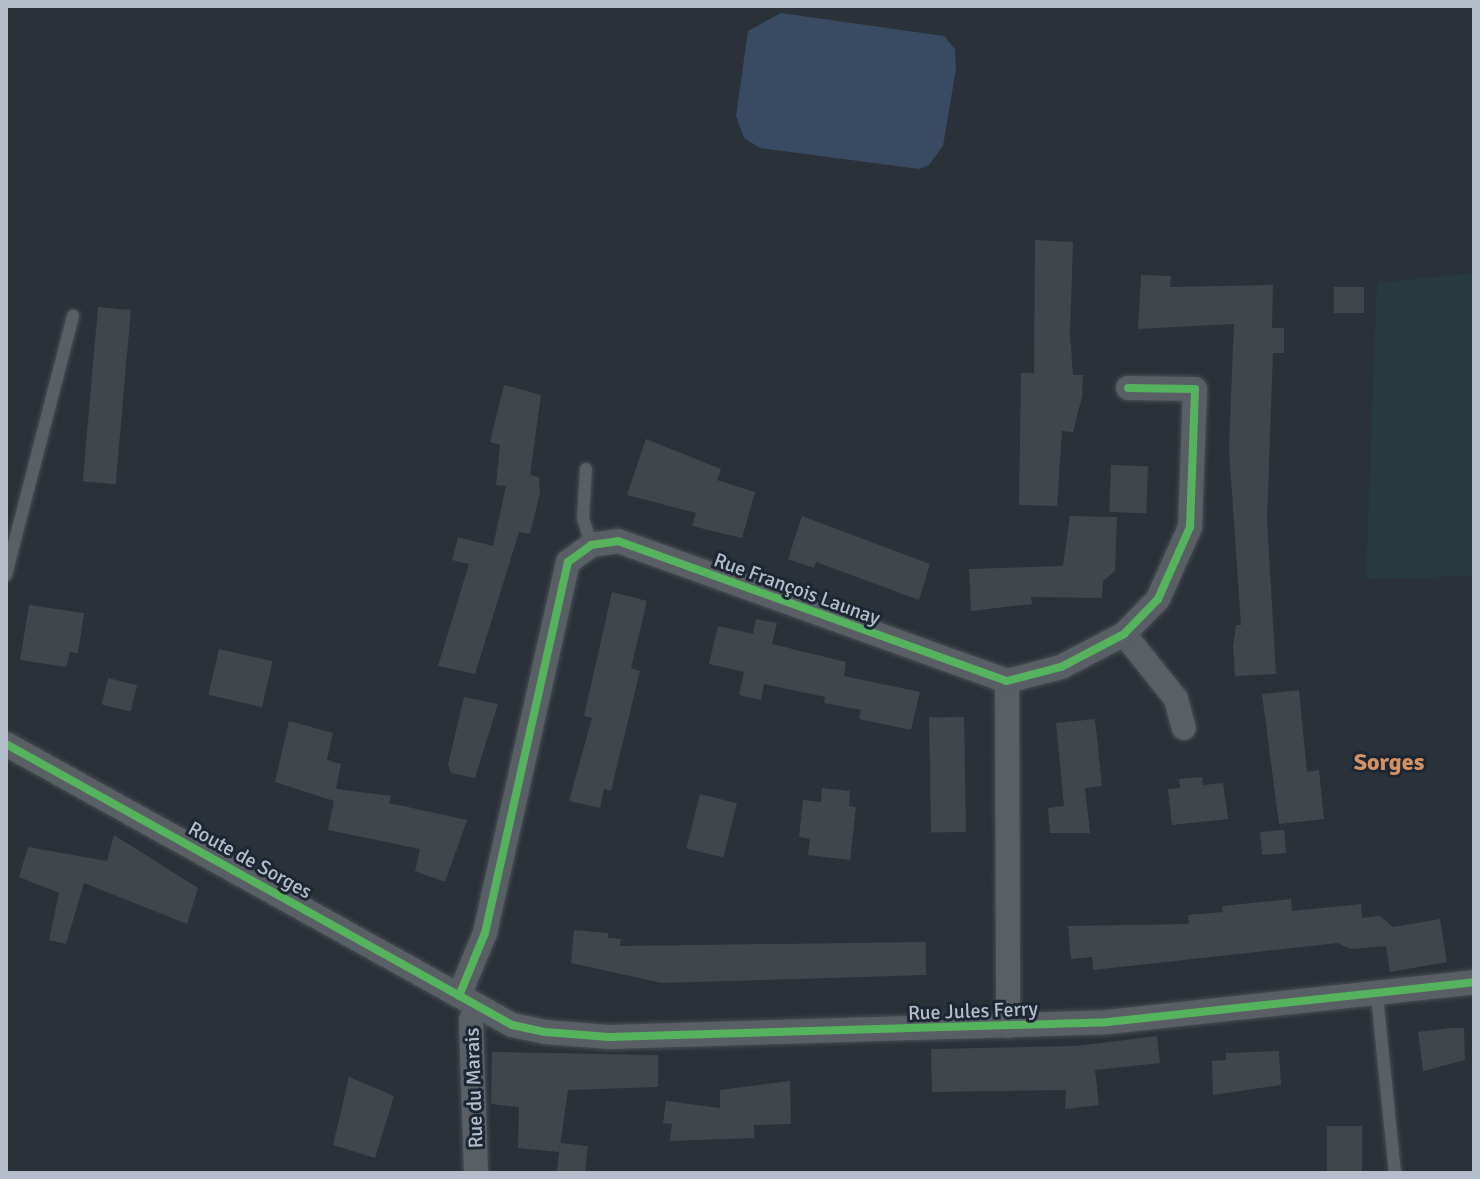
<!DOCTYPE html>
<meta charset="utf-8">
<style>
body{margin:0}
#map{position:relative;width:1480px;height:1179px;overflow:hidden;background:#2a3138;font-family:Signika,sans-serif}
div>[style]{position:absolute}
.green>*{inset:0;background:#273b3e}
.water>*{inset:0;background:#384b63}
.building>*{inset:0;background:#41464d;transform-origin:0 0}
.roads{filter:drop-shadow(0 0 2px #484d53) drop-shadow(0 0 2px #484d53)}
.service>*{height:12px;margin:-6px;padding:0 6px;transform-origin:6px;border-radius:6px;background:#5a5f66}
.minor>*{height:24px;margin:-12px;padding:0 12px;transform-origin:12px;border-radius:12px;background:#5a5f66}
.cycleway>*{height:8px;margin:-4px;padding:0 4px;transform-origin:4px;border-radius:4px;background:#56b35d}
span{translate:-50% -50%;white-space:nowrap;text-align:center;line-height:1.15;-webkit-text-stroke:6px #1d2733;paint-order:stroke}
.street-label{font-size:20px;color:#b4bdc9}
.quarter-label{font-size:24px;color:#d49164;font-weight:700}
.frame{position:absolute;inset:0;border:8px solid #b4bdc9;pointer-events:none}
</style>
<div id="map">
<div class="green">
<i style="clip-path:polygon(1474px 273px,1474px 576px,1366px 579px,1377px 283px)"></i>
</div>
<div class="water">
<i style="clip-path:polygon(781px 13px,944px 36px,955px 49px,956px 69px,943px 146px,929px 165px,919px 169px,760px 148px,744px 138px,736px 116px,748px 31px)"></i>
</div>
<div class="building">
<i style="clip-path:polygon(1035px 240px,1073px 242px,1070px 335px,1073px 375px,1083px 375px,1082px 397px,1073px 432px,1062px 431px,1057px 506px,1019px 505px,1021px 373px,1034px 373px)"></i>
<i style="clip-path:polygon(1141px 275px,1171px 276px,1170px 287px,1273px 285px,1272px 328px,1284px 328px,1284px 353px,1273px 353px,1267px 520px,1276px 674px,1235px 676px,1233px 647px,1236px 625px,1241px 625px,1229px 449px,1234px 324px,1138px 329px)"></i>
<i style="left:1334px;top:287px;width:30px;height:26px"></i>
<i style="left:98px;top:307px;width:33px;height:175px;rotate:5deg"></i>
<i style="clip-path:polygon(504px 385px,541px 395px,530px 475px,539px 477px,540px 493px,530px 534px,519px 532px,475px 674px,438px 666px,469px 564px,452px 560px,458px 537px,493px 546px,506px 486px,496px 485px,500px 445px,490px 442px)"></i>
<i style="clip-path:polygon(646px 439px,721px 469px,717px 480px,755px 492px,742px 538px,692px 526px,696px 513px,627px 495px)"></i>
<i style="left:1111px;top:465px;width:37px;height:47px;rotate:2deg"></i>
<i style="clip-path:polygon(802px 516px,930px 564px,919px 600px,816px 562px,814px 568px,788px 559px)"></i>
<i style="clip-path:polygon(1070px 516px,1117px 517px,1115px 571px,1103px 581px,1102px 598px,1031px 597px,1032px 604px,971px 611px,969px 569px,1063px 566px)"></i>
<i style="clip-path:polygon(612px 592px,647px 601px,631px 668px,640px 671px,611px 791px,604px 789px,600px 808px,569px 801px,592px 718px,584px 716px)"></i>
<i style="clip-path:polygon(29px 605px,84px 613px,78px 653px,70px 652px,66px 667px,20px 660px)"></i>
<i style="clip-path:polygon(756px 619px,777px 623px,772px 644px,846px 662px,844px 676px,920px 692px,911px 730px,859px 719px,861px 710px,824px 703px,825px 697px,764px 684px,761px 700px,739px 695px,744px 672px,709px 664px,718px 626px,753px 634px)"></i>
<i style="left:219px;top:649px;width:55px;height:47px;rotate:13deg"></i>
<i style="left:108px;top:678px;width:30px;height:27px;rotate:14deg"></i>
<i style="clip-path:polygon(1299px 690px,1307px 772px,1319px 770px,1324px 819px,1279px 824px,1262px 694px)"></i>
<i style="clip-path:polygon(464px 697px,498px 704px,475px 778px,451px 773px,448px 765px)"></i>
<i style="left:964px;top:717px;width:115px;height:35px;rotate:89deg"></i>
<i style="clip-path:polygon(1095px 719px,1102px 786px,1085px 788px,1090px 833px,1050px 833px,1048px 808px,1064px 806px,1056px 723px)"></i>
<i style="clip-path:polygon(289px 721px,333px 733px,327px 760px,341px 764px,336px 789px,391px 796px,389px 803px,467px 820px,445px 882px,415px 871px,420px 849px,328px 830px,334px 801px,275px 782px)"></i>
<i style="clip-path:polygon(1202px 777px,1203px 785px,1223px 783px,1228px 819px,1172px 825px,1168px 789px,1180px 788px,1179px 779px)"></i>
<i style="clip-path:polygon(822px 788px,850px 791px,849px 806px,856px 807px,850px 860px,808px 855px,810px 839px,799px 837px,803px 800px,821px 802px)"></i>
<i style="left:700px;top:794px;width:38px;height:56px;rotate:14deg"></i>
<i style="left:1284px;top:830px;width:23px;height:24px;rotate:85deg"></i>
<i style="clip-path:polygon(114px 835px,198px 888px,187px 924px,84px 883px,66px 944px,49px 940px,59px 893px,19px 877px,28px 847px,107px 861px)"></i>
<i style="clip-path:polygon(1291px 899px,1292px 911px,1361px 904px,1362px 918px,1380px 916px,1393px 927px,1440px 919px,1447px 962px,1390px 972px,1386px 946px,1351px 949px,1337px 943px,1093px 970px,1092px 957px,1071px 959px,1068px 926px,1189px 924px,1188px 915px,1223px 912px,1222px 906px)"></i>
<i style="clip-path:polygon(574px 930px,608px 933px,608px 938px,621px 939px,620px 946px,926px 942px,926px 975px,662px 983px,571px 963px)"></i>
<i style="clip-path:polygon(1451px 1028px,1464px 1028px,1465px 1060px,1423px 1071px,1418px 1032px)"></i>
<i style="clip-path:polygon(1157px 1036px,1160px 1063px,1095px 1070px,1099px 1105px,1065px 1109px,1066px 1090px,932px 1092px,931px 1049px,1077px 1046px)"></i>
<i style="clip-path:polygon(1279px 1051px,1281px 1085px,1213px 1095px,1212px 1061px,1226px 1060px,1226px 1053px)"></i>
<i style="clip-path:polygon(492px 1052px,658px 1055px,658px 1087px,568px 1090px,559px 1152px,518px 1148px,519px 1107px,491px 1104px)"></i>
<i style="clip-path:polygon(349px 1077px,394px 1096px,375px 1158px,333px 1145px)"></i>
<i style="clip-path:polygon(790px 1081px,791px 1124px,754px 1125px,754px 1138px,670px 1141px,672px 1124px,663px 1123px,666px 1101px,720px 1108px,720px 1090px)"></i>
<i style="left:1327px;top:1126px;width:35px;height:47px"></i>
<i style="left:560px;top:1143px;width:28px;height:30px;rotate:6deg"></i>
</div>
<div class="roads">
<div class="service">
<i style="left:586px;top:469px;width:49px;rotate:93.5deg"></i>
<i style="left:583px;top:518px;width:28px;rotate:73deg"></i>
<i style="left:6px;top:575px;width:268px;rotate:-75.5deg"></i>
<i style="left:1377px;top:996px;width:178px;rotate:84.2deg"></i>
</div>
<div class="minor">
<i style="left:1124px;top:634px;width:83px;rotate:51.3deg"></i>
<i style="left:1176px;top:699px;width:30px;rotate:75deg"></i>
<i style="left:1007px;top:681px;width:345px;rotate:89.8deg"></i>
<i style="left:6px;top:744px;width:579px;rotate:29.04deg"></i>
<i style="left:512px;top:1025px;width:34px;rotate:12deg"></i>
<i style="left:545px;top:1032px;width:64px;rotate:4.5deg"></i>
<i style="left:609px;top:1037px;width:499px;rotate:-1.7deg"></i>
<i style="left:1108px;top:1022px;width:368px;rotate:-6.2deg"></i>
<i style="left:459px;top:996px;width:68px;rotate:-67.6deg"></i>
<i style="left:485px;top:933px;width:380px;rotate:-77.4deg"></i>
<i style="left:568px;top:562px;width:29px;rotate:-36deg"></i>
<i style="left:591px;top:545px;width:27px;rotate:-8deg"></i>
<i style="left:618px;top:541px;width:413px;rotate:19.8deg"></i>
<i style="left:1007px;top:681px;width:56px;rotate:-14.5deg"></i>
<i style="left:1061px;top:667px;width:71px;rotate:-27.6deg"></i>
<i style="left:1124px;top:634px;width:49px;rotate:-45.8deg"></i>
<i style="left:1158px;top:599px;width:79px;rotate:-66deg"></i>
<i style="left:1190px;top:527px;width:138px;rotate:-87.9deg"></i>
<i style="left:1195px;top:389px;width:67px;rotate:-179.1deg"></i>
<i style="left:476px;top:1173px;width:153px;rotate:-91.9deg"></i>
<i style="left:471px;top:1020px;width:16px;rotate:-68deg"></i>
</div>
</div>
<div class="cycleway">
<i style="left:6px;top:744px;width:579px;rotate:29.04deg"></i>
<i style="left:512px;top:1025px;width:34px;rotate:12deg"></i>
<i style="left:545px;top:1032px;width:64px;rotate:4.5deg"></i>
<i style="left:609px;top:1037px;width:499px;rotate:-1.7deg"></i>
<i style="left:1108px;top:1022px;width:368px;rotate:-6.2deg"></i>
<i style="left:459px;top:996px;width:68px;rotate:-67.6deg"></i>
<i style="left:485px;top:933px;width:380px;rotate:-77.4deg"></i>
<i style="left:568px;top:562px;width:29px;rotate:-36deg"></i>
<i style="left:591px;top:545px;width:27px;rotate:-8deg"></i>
<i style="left:618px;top:541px;width:413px;rotate:19.8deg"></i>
<i style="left:1007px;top:681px;width:56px;rotate:-14.5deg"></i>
<i style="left:1061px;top:667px;width:71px;rotate:-27.6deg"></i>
<i style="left:1124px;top:634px;width:49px;rotate:-45.8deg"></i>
<i style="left:1158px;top:599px;width:79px;rotate:-66deg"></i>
<i style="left:1190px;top:527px;width:138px;rotate:-87.9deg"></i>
<i style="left:1195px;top:389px;width:67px;rotate:-179.1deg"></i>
</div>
<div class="street-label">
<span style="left:797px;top:589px;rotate:20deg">Rue François Launay</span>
<span style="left:250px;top:860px;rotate:29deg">Route de Sorges</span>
<span style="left:973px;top:1011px;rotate:-2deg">Rue Jules Ferry</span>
<span style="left:474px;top:1088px;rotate:-92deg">Rue du Marais</span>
</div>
<div class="quarter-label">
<span style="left:1389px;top:763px">Sorges</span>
</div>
<div class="frame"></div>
</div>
